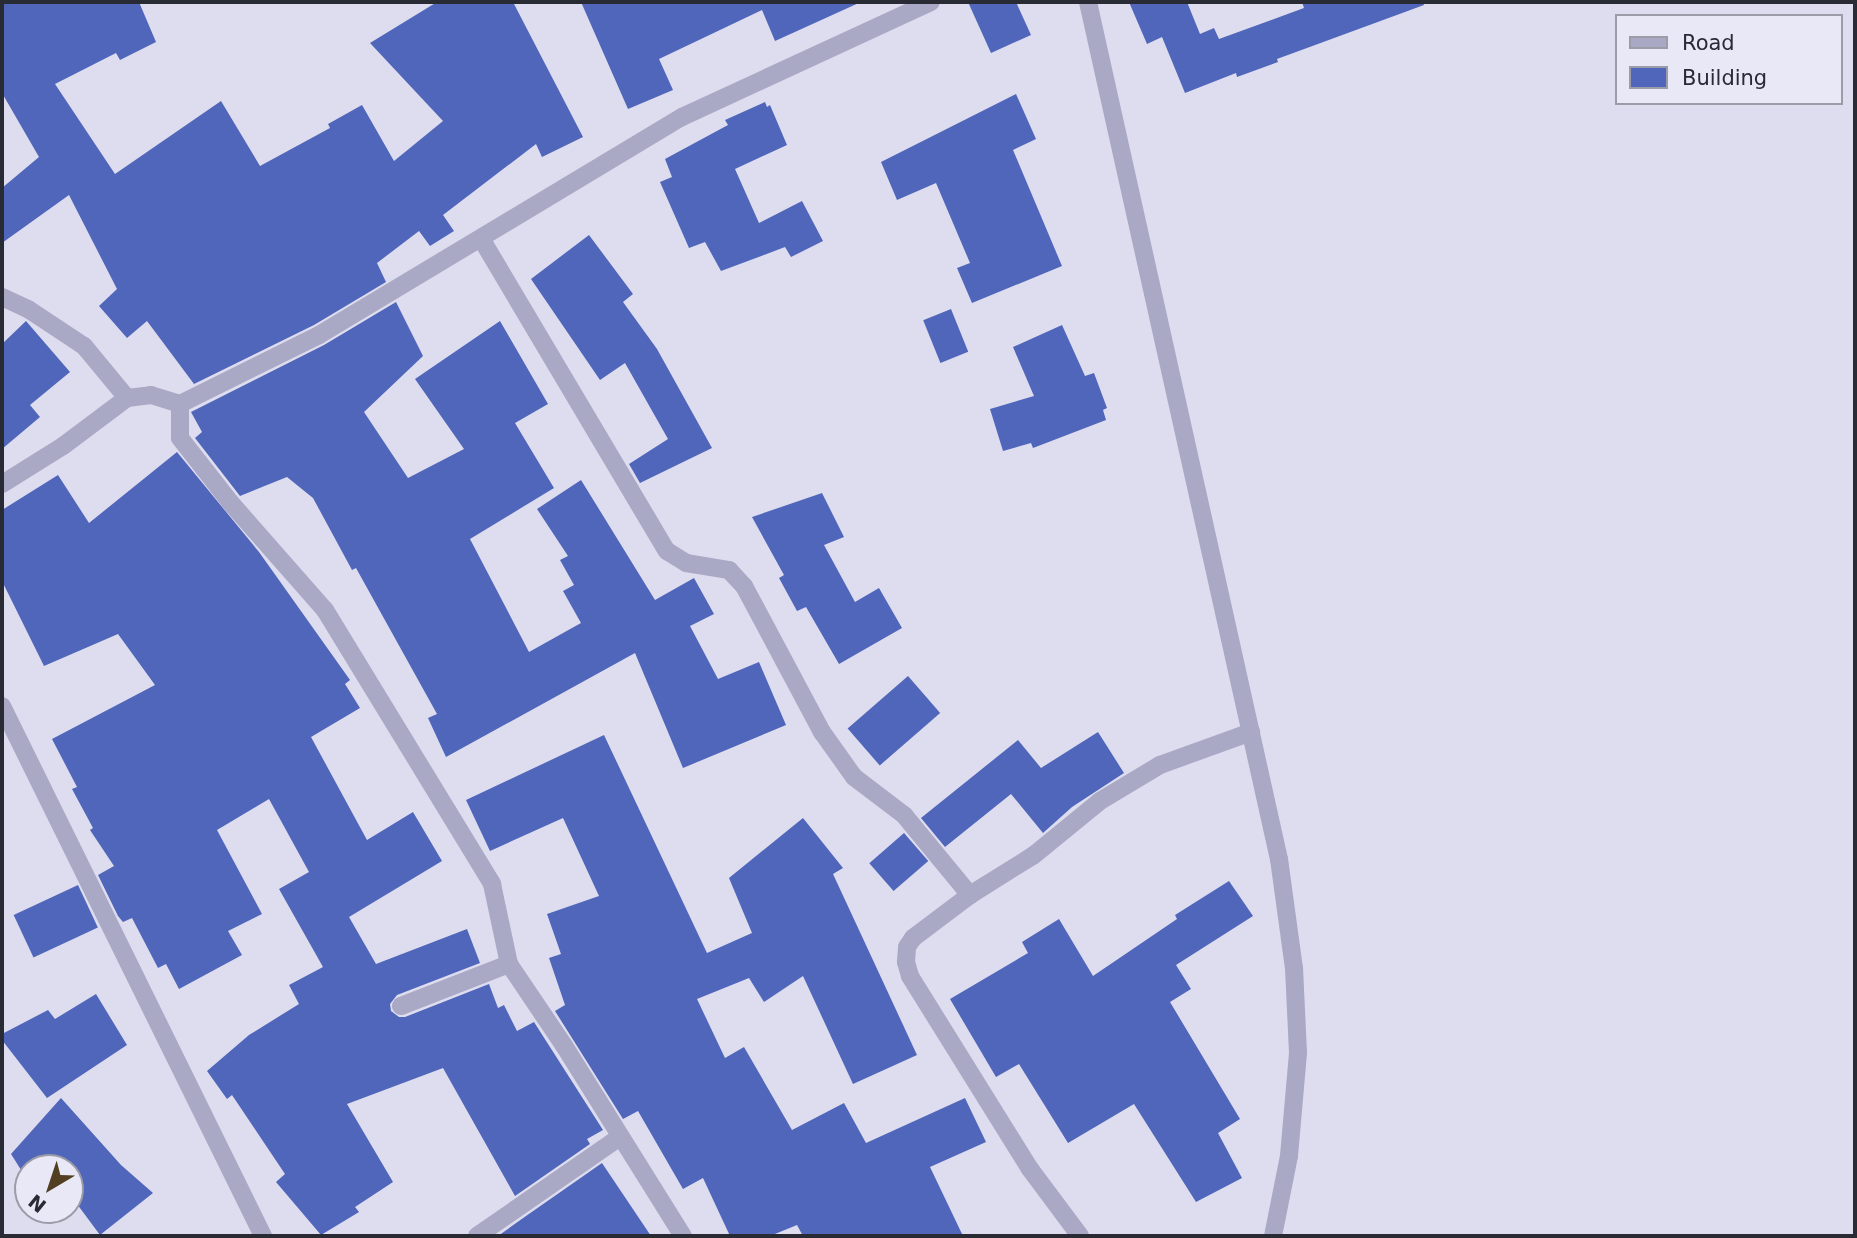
<!DOCTYPE html>
<style>
body{margin:0}
#map{position:relative;width:1857px;height:1238px;overflow:hidden;background:#dedcef;font-family:"DejaVu Sans",sans-serif}
div>[style]{position:absolute}
.building>*{inset:0;background:#4f66ba;transform-origin:0 0}
.minor>*{height:18px;margin:-9px;padding:0 9px;transform-origin:9px;border-radius:9px;background:#a9a9c6}
span{translate:-50% -50%;white-space:nowrap;text-align:center;line-height:1.15;-webkit-text-stroke:7px #e9e8f7;paint-order:stroke}
.frame{position:absolute;inset:0;border:4px solid #282a34;pointer-events:none}
.legend{position:absolute;left:1615px;top:14px;width:228px;height:91px;box-sizing:border-box;background:#e9e8f7;border:2px solid #9c9ca9;margin:0;padding:9px 12px;list-style:none;font-size:21px;color:#282a34}
.legend li{display:flex;align-items:center;gap:14px;height:35px}
.legend b{width:35px;border:2px solid #9c9ca9}
.north{position:absolute;left:14px;top:1154px;width:70px;height:70px;box-sizing:border-box;background:#e9e8f7;border:2px solid #9c9ca9;border-radius:50%;rotate:219deg;font-size:19px;font-weight:700;line-height:28px;text-align:center;color:#282a34}
.north::after{content:'';display:block;margin:auto;width:24px;height:32px;background:#523f22;clip-path:polygon(50% 0,100% 100%,50% 72%,0 100%)}
</style>
<div id="map">
<div class="building">
<i style="clip-path:polygon(2px 2px,139px 2px,156px 42px,120px 60px,116px 53px,55px 84px,115px 174px,221px 101px,260px 166px,330px 128px,328px 124px,362px 105px,394px 161px,443px 121px,370px 43px,437px 2px,513px 2px,583px 137px,542px 157px,536px 144px,443px 215px,454px 231px,430px 246px,419px 231px,377px 263px,386px 282px,314px 325px,194px 384px,147px 321px,127px 338px,99px 306px,117px 289px,69px 195px,2px 243px,2px 188px,39px 157px,2px 93px)"></i>
<i style="clip-path:polygon(581px 2px,861px 2px,775px 41px,762px 10px,659px 59px,673px 90px,628px 109px)"></i>
<i style="clip-path:polygon(968px 2px,1016px 2px,1031px 35px,991px 53px)"></i>
<i style="clip-path:polygon(1129px 2px,1187px 2px,1200px 34px,1214px 28px,1219px 39px,1304px 8px,1302px 2px,1423px 2px,1424px 5px,1277px 59px,1278px 62px,1237px 77px,1236px 73px,1185px 93px,1162px 37px,1147px 44px)"></i>
<i style="clip-path:polygon(1016px 94px,1036px 139px,1013px 150px,1062px 266px,972px 303px,957px 268px,970px 263px,936px 183px,897px 200px,881px 162px)"></i>
<i style="clip-path:polygon(765px 102px,767px 107px,770px 105px,787px 145px,735px 169px,759px 223px,802px 201px,823px 241px,791px 257px,785px 247px,721px 271px,705px 242px,689px 248px,660px 182px,672px 177px,665px 159px,728px 125px,725px 120px)"></i>
<i style="clip-path:polygon(589px 235px,633px 294px,623px 302px,657px 349px,712px 448px,640px 483px,629px 464px,668px 439px,625px 363px,600px 380px,531px 279px)"></i>
<i style="clip-path:polygon(396px 302px,423px 356px,364px 412px,408px 478px,464px 449px,415px 379px,500px 321px,548px 404px,515px 423px,554px 488px,470px 539px,529px 652px,581px 623px,563px 591px,574px 585px,560px 560px,568px 556px,537px 509px,581px 480px,655px 600px,694px 578px,714px 614px,690px 626px,718px 679px,759px 662px,786px 725px,683px 768px,635px 653px,446px 757px,428px 718px,437px 714px,356px 568px,352px 570px,313px 498px,287px 477px,240px 496px,195px 438px,202px 432px,191px 412px,324px 345px)"></i>
<i style="left:951px;top:309px;width:46px;height:30px;rotate:68deg"></i>
<i style="clip-path:polygon(26px 321px,70px 372px,30px 405px,40px 417px,2px 449px,2px 344px)"></i>
<i style="clip-path:polygon(1062px 325px,1085px 376px,1094px 373px,1107px 408px,1103px 410px,1106px 420px,1033px 448px,1031px 443px,1003px 451px,990px 409px,1034px 396px,1013px 347px)"></i>
<i style="clip-path:polygon(177px 452px,259px 552px,350px 680px,345px 684px,360px 708px,311px 737px,367px 840px,413px 812px,442px 861px,349px 917px,376px 964px,467px 929px,480px 963px,397px 995px,390px 1004px,391px 1011px,399px 1017px,405px 1017px,489px 984px,498px 1008px,504px 1005px,517px 1031px,534px 1022px,603px 1130px,587px 1139px,590px 1144px,515px 1196px,443px 1068px,347px 1104px,393px 1182px,355px 1207px,359px 1212px,321px 1235px,276px 1182px,285px 1174px,232px 1095px,227px 1099px,207px 1071px,249px 1035px,299px 1004px,289px 985px,323px 967px,279px 889px,309px 872px,269px 799px,217px 830px,262px 914px,228px 931px,242px 955px,179px 989px,166px 964px,158px 968px,132px 918px,123px 922px,118px 916px,98px 875px,114px 866px,90px 830px,93px 828px,72px 789px,77px 787px,52px 739px,155px 685px,118px 634px,44px 666px,2px 581px,2px 510px,58px 475px,89px 523px)"></i>
<i style="clip-path:polygon(822px 493px,844px 537px,824px 545px,855px 602px,879px 588px,902px 628px,839px 664px,806px 607px,797px 611px,779px 578px,784px 575px,752px 517px)"></i>
<i style="left:908px;top:676px;width:49px;height:80px;rotate:49deg"></i>
<i style="clip-path:polygon(1098px 732px,1124px 773px,1072px 807px,1043px 833px,1011px 794px,945px 847px,921px 818px,1018px 740px,1041px 768px)"></i>
<i style="clip-path:polygon(604px 735px,707px 953px,752px 933px,729px 878px,803px 818px,843px 868px,833px 874px,917px 1055px,853px 1084px,803px 976px,764px 1002px,749px 978px,697px 999px,725px 1058px,744px 1047px,792px 1130px,844px 1103px,866px 1143px,965px 1098px,986px 1142px,930px 1167px,963px 1236px,803px 1236px,797px 1225px,770px 1236px,730px 1236px,703px 1178px,683px 1189px,638px 1111px,623px 1119px,555px 1011px,565px 1005px,549px 958px,561px 954px,547px 914px,599px 896px,563px 818px,490px 851px,466px 800px)"></i>
<i style="left:904px;top:833px;width:37px;height:46px;rotate:49deg"></i>
<i style="clip-path:polygon(1229px 881px,1253px 916px,1176px 965px,1191px 989px,1170px 1002px,1240px 1119px,1218px 1133px,1242px 1178px,1196px 1202px,1134px 1104px,1068px 1143px,1019px 1064px,996px 1077px,950px 999px,1028px 953px,1022px 942px,1059px 919px,1093px 976px,1177px 919px,1175px 915px)"></i>
<i style="left:78px;top:885px;width:47px;height:71px;rotate:65deg"></i>
<i style="clip-path:polygon(96px 994px,127px 1045px,47px 1098px,2px 1040px,2px 1034px,48px 1010px,55px 1019px)"></i>
<i style="clip-path:polygon(61px 1098px,121px 1165px,153px 1193px,100px 1235px,77px 1204px,70px 1209px,70px 1168px,28px 1168px,28px 1181px,11px 1154px)"></i>
<i style="clip-path:polygon(602px 1163px,651px 1236px,498px 1236px,526px 1216px)"></i>
</div>
<div class="minor">
<i style="left:1088px;top:2px;width:878px;rotate:77.44deg"></i>
<i style="left:1279px;top:859px;width:110px;rotate:82.2deg"></i>
<i style="left:1294px;top:968px;width:85px;rotate:87.3deg"></i>
<i style="left:1298px;top:1053px;width:103px;rotate:95deg"></i>
<i style="left:1289px;top:1156px;width:82px;rotate:101.3deg"></i>
<i style="left:482px;top:240px;width:362px;rotate:59.3deg"></i>
<i style="left:667px;top:551px;width:22px;rotate:32deg"></i>
<i style="left:686px;top:563px;width:44px;rotate:9.2deg"></i>
<i style="left:729px;top:570px;width:22px;rotate:47deg"></i>
<i style="left:744px;top:586px;width:166px;rotate:61.9deg"></i>
<i style="left:822px;top:732px;width:55px;rotate:54.6deg"></i>
<i style="left:854px;top:777px;width:63px;rotate:37.2deg"></i>
<i style="left:904px;top:815px;width:104px;rotate:50.5deg"></i>
<i style="left:2px;top:297px;width:29px;rotate:25deg"></i>
<i style="left:28px;top:309px;width:67px;rotate:33.5deg"></i>
<i style="left:84px;top:346px;width:67px;rotate:50.4deg"></i>
<i style="left:180px;top:404px;width:155px;rotate:-26.4deg"></i>
<i style="left:319px;top:335px;width:423px;rotate:-31deg"></i>
<i style="left:682px;top:117px;width:274px;rotate:-24.8deg"></i>
<i style="left:2px;top:484px;width:72px;rotate:-31.9deg"></i>
<i style="left:63px;top:446px;width:80px;rotate:-36.9deg"></i>
<i style="left:127px;top:398px;width:24px;rotate:-7deg"></i>
<i style="left:151px;top:395px;width:30px;rotate:17deg"></i>
<i style="left:180px;top:404px;width:34px;rotate:90deg"></i>
<i style="left:180px;top:438px;width:81px;rotate:52deg"></i>
<i style="left:230px;top:502px;width:144px;rotate:48.7deg"></i>
<i style="left:325px;top:610px;width:321px;rotate:58.6deg"></i>
<i style="left:492px;top:884px;width:82px;rotate:78deg"></i>
<i style="left:509px;top:964px;width:97px;rotate:56deg"></i>
<i style="left:563px;top:1044px;width:226px;rotate:58deg"></i>
<i style="left:2px;top:706px;width:591px;rotate:63.78deg"></i>
<i style="left:401px;top:1006px;width:116px;rotate:-21.3deg"></i>
<i style="left:477px;top:1236px;width:174px;rotate:-34.7deg"></i>
<i style="left:1080px;top:1236px;width:84px;rotate:-126.7deg"></i>
<i style="left:1030px;top:1169px;width:227px;rotate:-121.9deg"></i>
<i style="left:910px;top:976px;width:15px;rotate:-106deg"></i>
<i style="left:906px;top:962px;width:15px;rotate:-86deg"></i>
<i style="left:907px;top:947px;width:11px;rotate:-56deg"></i>
<i style="left:913px;top:938px;width:71px;rotate:-37deg"></i>
<i style="left:970px;top:895px;width:75px;rotate:-32deg"></i>
<i style="left:1034px;top:855px;width:85px;rotate:-39.3deg"></i>
<i style="left:1100px;top:801px;width:70px;rotate:-31deg"></i>
<i style="left:1160px;top:765px;width:97px;rotate:-19.9deg"></i>
</div>
<div class="frame"></div>
<ul class="legend">
<li><b style="height:9px;background:#a9a9c6"></b>Road</li>
<li><b style="height:19px;background:#4f66ba"></b>Building</li>
</ul>
<div class="north">N</div>
</div>
